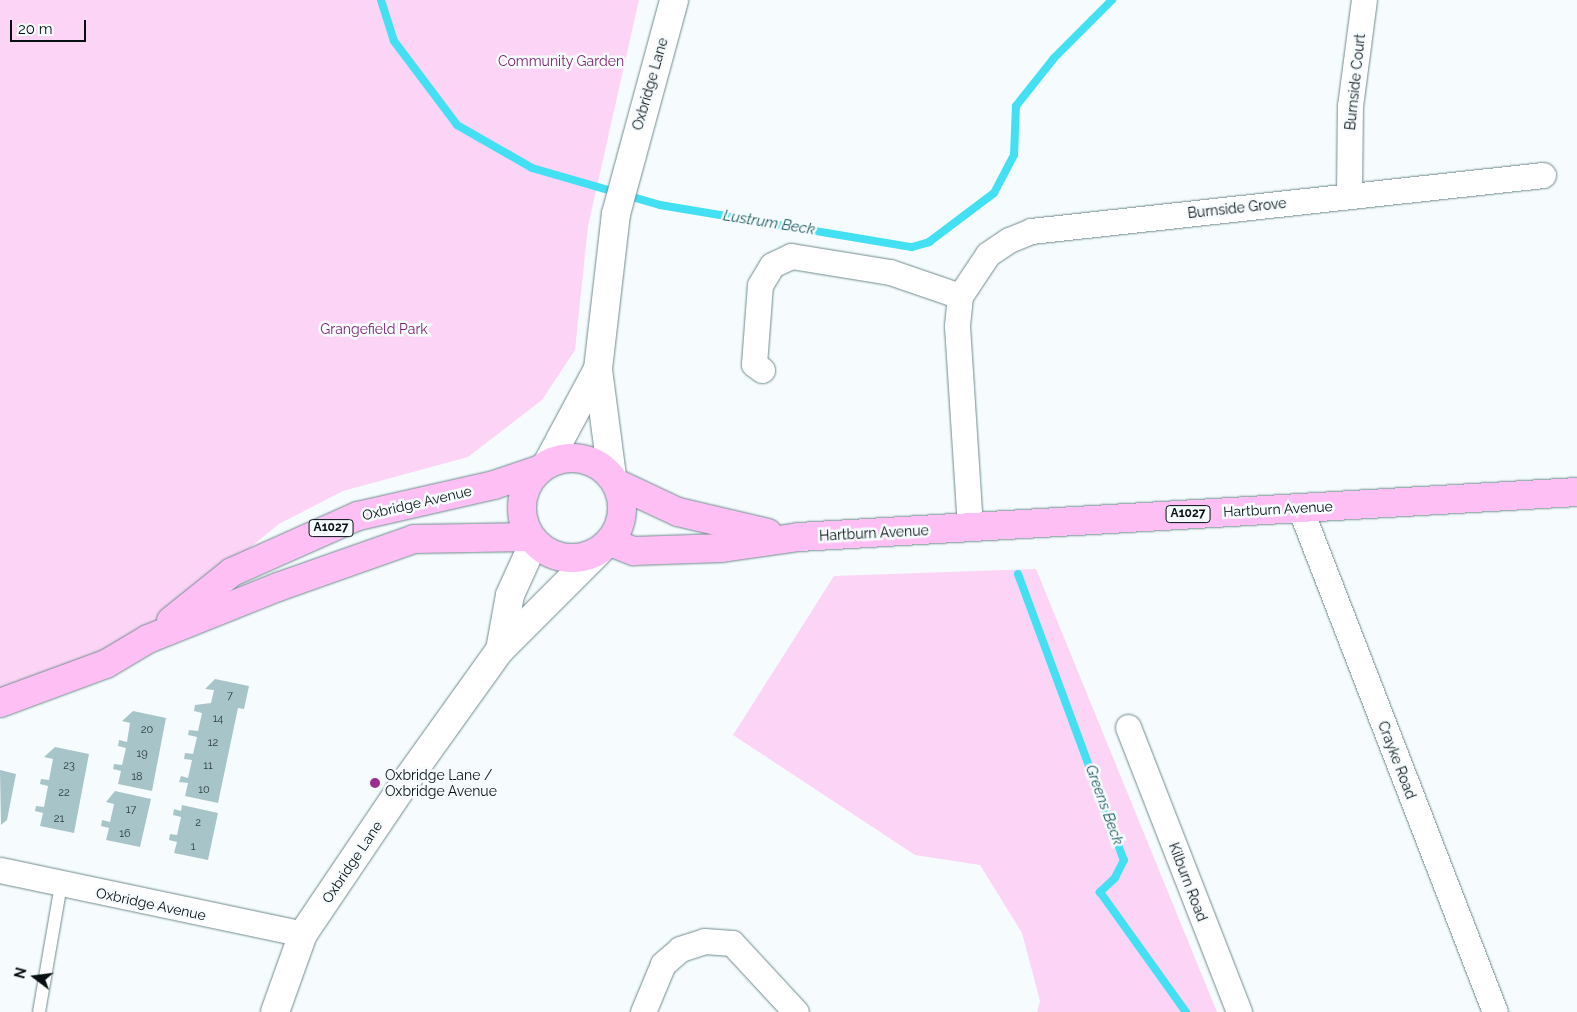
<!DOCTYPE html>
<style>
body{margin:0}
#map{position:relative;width:1577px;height:1012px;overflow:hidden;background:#f6fcfd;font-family:Raleway,sans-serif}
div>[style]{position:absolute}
.green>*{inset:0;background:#fcd4f5}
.stream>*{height:8px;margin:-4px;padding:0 4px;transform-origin:4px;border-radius:4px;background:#43e0f4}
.building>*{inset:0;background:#a7c4c8}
.roads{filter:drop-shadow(0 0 1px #6f8a8e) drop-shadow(0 0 1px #6f8a8e)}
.service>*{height:12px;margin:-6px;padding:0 6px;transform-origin:6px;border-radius:6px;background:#fff}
.minor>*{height:25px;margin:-12.5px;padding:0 12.5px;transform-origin:12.5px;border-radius:12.5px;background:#fff}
.tertiary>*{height:28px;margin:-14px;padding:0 14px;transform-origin:14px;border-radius:14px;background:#fff}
.primary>*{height:28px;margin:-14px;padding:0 14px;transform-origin:14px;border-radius:14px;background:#febff5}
.primary>.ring{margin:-14px;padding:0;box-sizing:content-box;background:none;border:28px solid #febff5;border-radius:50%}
.dots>*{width:14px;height:14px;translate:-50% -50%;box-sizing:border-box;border:2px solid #f6fcfd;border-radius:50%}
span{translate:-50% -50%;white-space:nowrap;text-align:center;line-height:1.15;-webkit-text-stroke:5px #f6fcfd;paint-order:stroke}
.number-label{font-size:11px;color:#2e3d40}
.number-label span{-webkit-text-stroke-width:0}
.shield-label span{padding:1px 4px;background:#f6fcfd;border:1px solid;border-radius:4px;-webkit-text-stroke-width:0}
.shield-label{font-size:12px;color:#061012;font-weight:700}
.park-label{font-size:14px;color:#791c70}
.street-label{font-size:14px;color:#061012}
.poi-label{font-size:14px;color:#061012}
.left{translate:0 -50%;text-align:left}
.water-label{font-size:15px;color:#1b5a62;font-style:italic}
.north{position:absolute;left:10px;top:952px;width:50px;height:50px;-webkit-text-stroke:4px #f6fcfd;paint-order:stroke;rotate:285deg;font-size:14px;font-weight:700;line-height:20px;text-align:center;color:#061012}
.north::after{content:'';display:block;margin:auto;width:18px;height:22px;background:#061012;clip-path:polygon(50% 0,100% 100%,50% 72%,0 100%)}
.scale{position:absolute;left:10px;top:20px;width:76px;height:22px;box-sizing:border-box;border:2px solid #061012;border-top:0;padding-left:6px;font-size:15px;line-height:18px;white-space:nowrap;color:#061012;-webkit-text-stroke:4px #f6fcfd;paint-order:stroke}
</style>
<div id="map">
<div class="green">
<i style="clip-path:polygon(0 0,639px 0,588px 226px,575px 350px,542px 400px,468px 457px,343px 491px,279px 524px,106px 664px,0 703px)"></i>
<i style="clip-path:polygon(1036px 569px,1217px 1012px,1037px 1012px,1040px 1001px,1022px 933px,980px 865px,915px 855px,733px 735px,834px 576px)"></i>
</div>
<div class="stream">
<i style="left:381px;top:0;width:43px;rotate:72.4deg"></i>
<i style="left:394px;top:41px;width:105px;rotate:53.1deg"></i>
<i style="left:457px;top:125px;width:86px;rotate:29.8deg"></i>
<i style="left:532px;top:168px;width:133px;rotate:16.1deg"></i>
<i style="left:660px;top:205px;width:255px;rotate:9.5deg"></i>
<i style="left:912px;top:247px;width:18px;rotate:-16deg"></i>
<i style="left:929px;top:242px;width:81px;rotate:-37deg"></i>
<i style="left:994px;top:193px;width:43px;rotate:-62.2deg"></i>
<i style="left:1014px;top:155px;width:49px;rotate:-87.7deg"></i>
<i style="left:1016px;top:106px;width:61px;rotate:-51.6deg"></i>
<i style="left:1054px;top:58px;width:82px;rotate:-45deg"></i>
<i style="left:1018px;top:574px;width:305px;rotate:69.7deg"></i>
<i style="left:1124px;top:860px;width:20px;rotate:117deg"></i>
<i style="left:1115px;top:878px;width:21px;rotate:137deg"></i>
<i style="left:1100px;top:892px;width:148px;rotate:54.4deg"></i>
</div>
<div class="building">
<i style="clip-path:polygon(215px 679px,249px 686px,244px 709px,238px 708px,218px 803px,185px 796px,188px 783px,179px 782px,181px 776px,188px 778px,192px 760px,184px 759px,185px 753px,193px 754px,197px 737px,188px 735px,189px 730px,198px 731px,202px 713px,194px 711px,195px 705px,211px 703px,214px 690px,205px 689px)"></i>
<i style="clip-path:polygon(133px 711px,166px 718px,152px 791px,118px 784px,121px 771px,113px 769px,114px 764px,122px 765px,126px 748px,118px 746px,119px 740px,127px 742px,130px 723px,122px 721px)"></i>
<i style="clip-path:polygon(55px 747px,89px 754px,74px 833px,40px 826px,43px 813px,35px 811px,36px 806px,44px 807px,48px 786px,40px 784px,41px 779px,49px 780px,53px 759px,44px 757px)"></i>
<i style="clip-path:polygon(0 770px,16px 774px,7px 820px,1px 825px)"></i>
<i style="clip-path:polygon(115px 791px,151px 799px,140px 847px,106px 840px,109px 828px,101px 826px,102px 820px,110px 822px,114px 804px,106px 802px)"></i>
<i style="clip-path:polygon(182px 805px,218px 813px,208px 860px,174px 853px,177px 842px,169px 840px,170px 834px,177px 835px,181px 817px,173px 815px,174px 809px,181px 811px)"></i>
</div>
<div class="roads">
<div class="service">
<i style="left:39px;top:1012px;width:129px;rotate:-80.2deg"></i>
</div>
<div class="minor">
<i style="left:1349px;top:195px;width:89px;rotate:-89.4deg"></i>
<i style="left:1350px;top:106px;width:107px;rotate:-82.5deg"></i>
<i style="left:762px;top:370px;width:10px;rotate:-143deg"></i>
<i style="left:754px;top:364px;width:79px;rotate:-85.7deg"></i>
<i style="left:760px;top:285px;width:23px;rotate:-59deg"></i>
<i style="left:772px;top:265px;width:21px;rotate:-25deg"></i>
<i style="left:791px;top:256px;width:100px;rotate:9.2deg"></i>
<i style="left:890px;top:272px;width:74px;rotate:18.9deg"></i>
<i style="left:1300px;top:508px;width:540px;rotate:68.85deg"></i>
<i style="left:970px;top:527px;width:202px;rotate:-93.7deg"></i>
<i style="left:957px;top:325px;width:29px;rotate:-84deg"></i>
<i style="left:960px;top:296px;width:50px;rotate:-56.3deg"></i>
<i style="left:988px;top:254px;width:25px;rotate:-34deg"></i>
<i style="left:1009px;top:240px;width:24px;rotate:-22deg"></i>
<i style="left:1031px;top:231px;width:515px;rotate:-6.24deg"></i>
<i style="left:1128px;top:727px;width:306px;rotate:68.7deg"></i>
<i style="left:0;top:870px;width:310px;rotate:11.9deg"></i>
<i style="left:643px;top:1012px;width:52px;rotate:-67.4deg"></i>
<i style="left:663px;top:964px;width:23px;rotate:-41deg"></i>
<i style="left:680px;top:949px;width:25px;rotate:-18deg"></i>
<i style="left:704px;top:941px;width:28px;rotate:4deg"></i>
<i style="left:732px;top:943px;width:94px;rotate:47.2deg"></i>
</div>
<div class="tertiary">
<i style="left:547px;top:464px;width:108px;rotate:-61.8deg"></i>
<i style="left:612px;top:476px;width:108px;rotate:-97.5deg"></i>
<i style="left:598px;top:369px;width:156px;rotate:-83.4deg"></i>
<i style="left:616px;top:214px;width:222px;rotate:-74.8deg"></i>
<i style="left:500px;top:650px;width:56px;rotate:-79.7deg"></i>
<i style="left:510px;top:595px;width:58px;rotate:-65.6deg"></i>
<i style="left:275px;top:1012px;width:83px;rotate:-70.3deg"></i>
<i style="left:303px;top:934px;width:181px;rotate:-56deg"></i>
<i style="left:404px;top:784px;width:165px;rotate:-54.4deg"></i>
<i style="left:500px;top:650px;width:140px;rotate:-45deg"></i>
</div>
<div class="primary">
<i class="ring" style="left:522px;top:458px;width:72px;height:72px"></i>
<i style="left:616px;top:483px;width:68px;rotate:25.1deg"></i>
<i style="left:678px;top:512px;width:92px;rotate:13.1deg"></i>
<i style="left:610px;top:542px;width:26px;rotate:21deg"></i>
<i style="left:634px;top:551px;width:88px;rotate:-2deg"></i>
<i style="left:722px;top:548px;width:78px;rotate:-8.1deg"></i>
<i style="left:799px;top:537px;width:779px;rotate:-3.31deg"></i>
<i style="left:171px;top:621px;width:78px;rotate:-38.8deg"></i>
<i style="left:232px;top:572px;width:138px;rotate:-24deg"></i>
<i style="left:358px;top:516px;width:139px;rotate:-12.8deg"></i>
<i style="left:494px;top:485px;width:46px;rotate:-18.8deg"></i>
<i style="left:0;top:703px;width:113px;rotate:-20.2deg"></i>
<i style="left:106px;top:664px;width:49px;rotate:-30.8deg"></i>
<i style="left:148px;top:639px;width:140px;rotate:-21.8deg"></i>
<i style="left:278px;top:587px;width:144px;rotate:-19.4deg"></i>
<i style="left:414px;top:539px;width:116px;rotate:-1deg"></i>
</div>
</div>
<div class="dots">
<i style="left:375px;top:783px;background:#9a2e8f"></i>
</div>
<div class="number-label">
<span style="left:230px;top:696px">7</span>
<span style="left:218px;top:719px">14</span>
<span style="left:147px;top:730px">20</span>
<span style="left:213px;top:743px">12</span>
<span style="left:142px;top:754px">19</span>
<span style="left:69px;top:766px">23</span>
<span style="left:208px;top:766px">11</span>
<span style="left:137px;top:777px">18</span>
<span style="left:204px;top:790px">10</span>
<span style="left:64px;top:793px">22</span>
<span style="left:131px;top:810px">17</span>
<span style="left:59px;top:819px">21</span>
<span style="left:198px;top:823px">2</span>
<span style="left:125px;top:834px">16</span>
<span style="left:193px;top:847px">1</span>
</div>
<div class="shield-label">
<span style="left:1188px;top:514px">A1027</span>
<span style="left:331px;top:528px">A1027</span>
</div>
<div class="park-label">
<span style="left:561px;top:61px">Community Garden</span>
<span style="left:374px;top:329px">Grangefield Park</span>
</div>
<div class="street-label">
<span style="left:1355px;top:82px;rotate:-84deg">Burnside Court</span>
<span style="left:650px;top:84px;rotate:-74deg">Oxbridge Lane</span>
<span style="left:1237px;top:208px;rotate:-6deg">Burnside Grove</span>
<span style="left:417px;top:503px;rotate:-13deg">Oxbridge Avenue</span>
<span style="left:1278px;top:509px;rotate:-3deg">Hartburn Avenue</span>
<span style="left:874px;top:533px;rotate:-3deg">Hartburn Avenue</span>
<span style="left:1397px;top:760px;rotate:69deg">Crayke Road</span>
<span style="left:352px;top:862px;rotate:-56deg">Oxbridge Lane</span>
<span style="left:1188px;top:882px;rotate:69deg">Kilburn Road</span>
<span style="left:151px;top:904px;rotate:12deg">Oxbridge Avenue</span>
</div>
<div class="poi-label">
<span class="left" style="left:385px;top:783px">Oxbridge Lane /<br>Oxbridge Avenue</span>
</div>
<div class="water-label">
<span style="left:769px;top:223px;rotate:9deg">Lustrum Beck</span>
<span style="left:1104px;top:805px;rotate:70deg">Greens Beck</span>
</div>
<div class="north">N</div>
<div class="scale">20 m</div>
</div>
